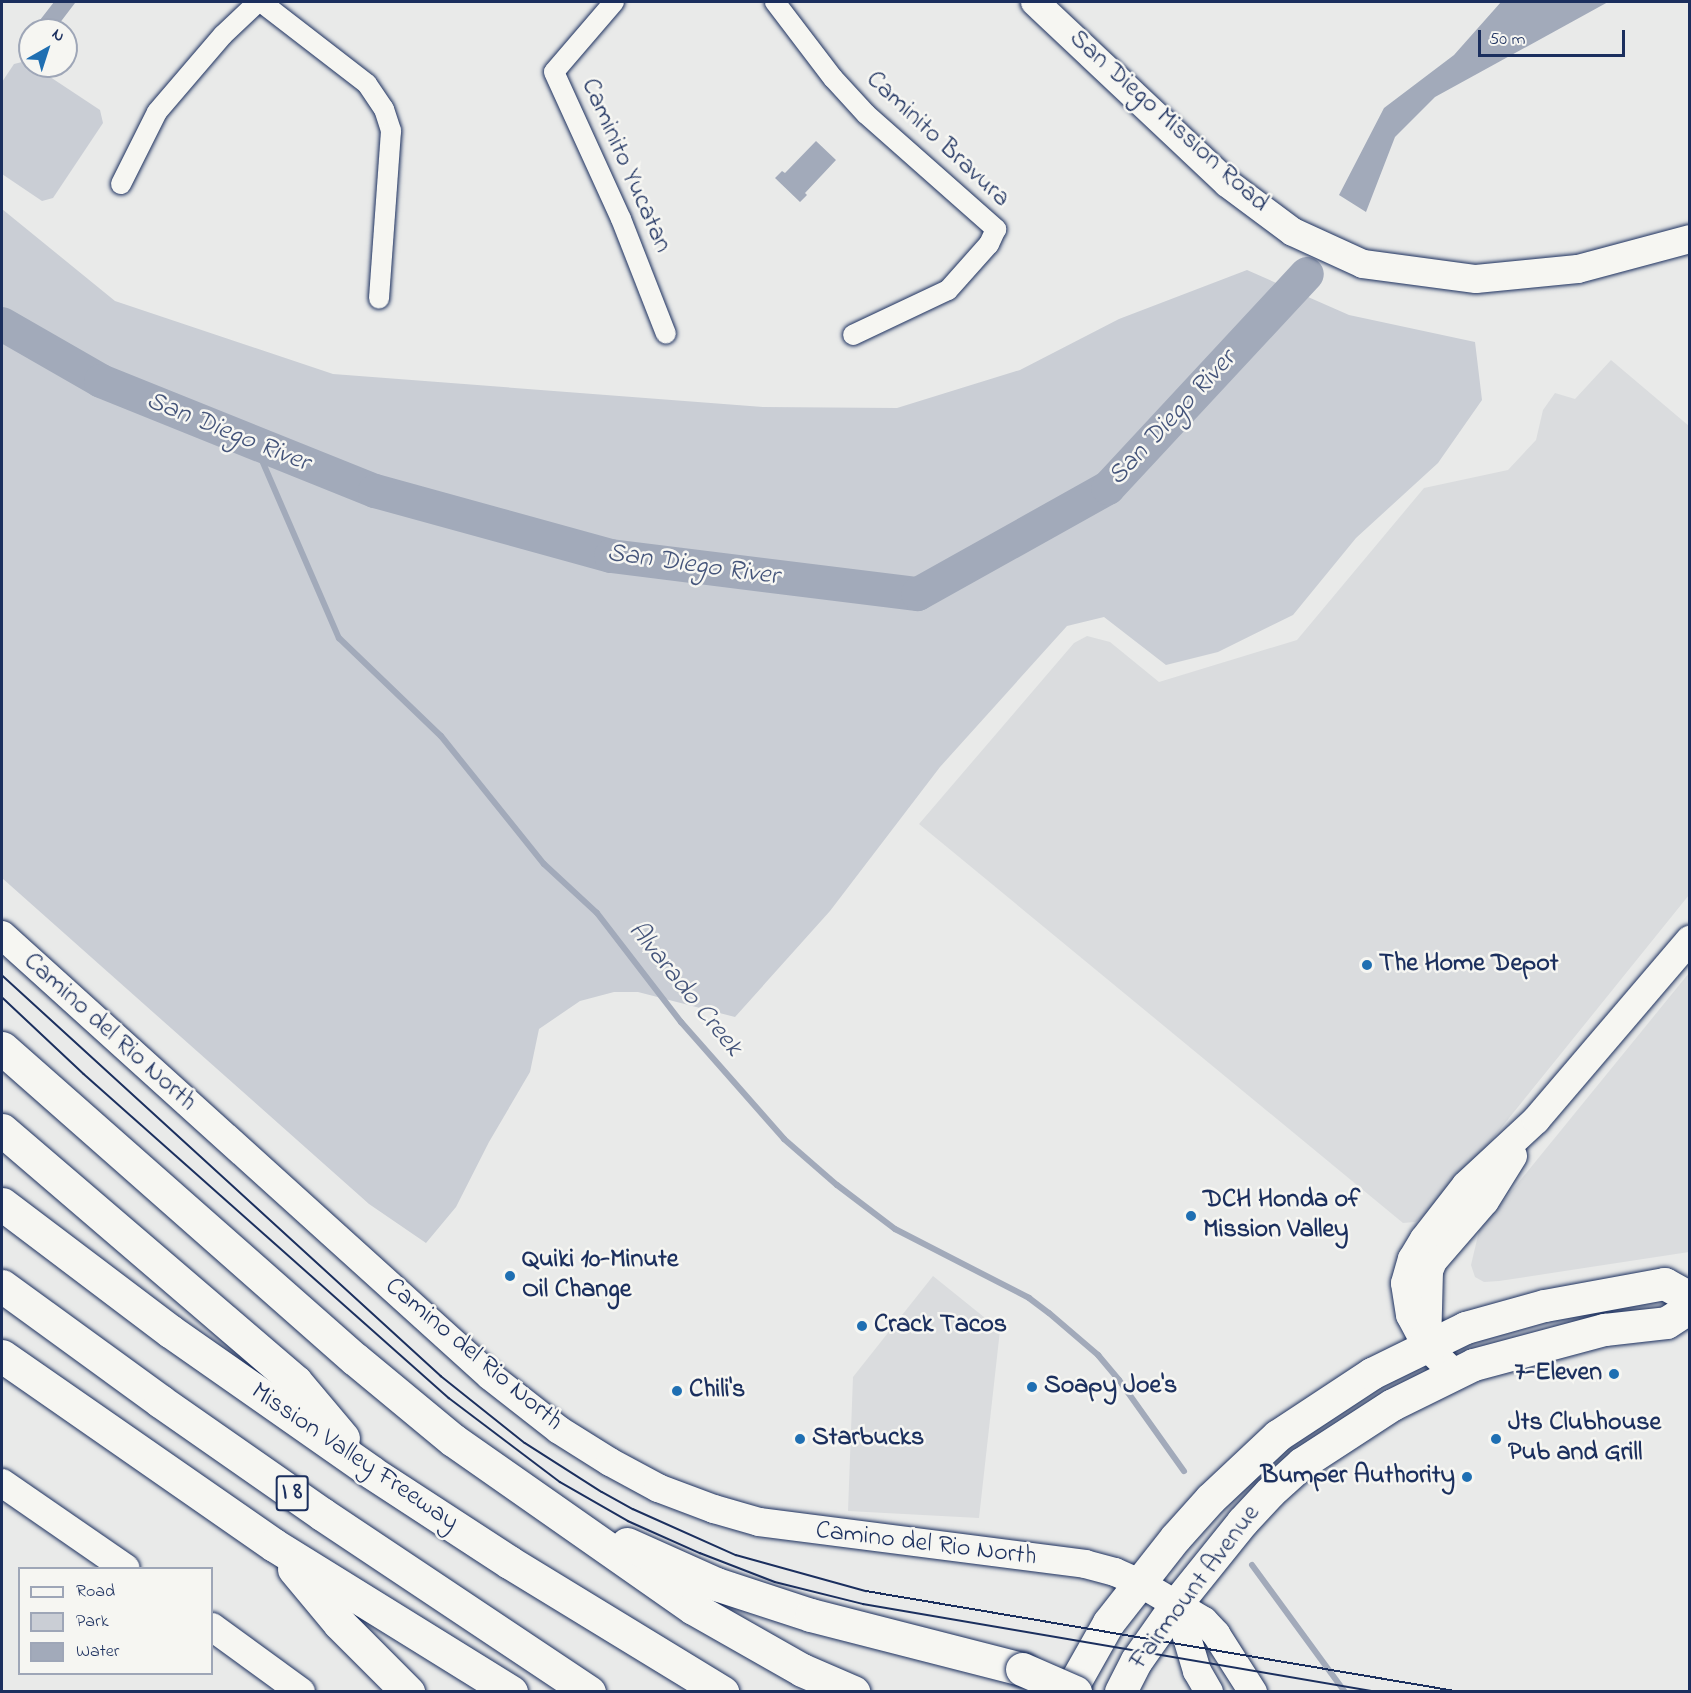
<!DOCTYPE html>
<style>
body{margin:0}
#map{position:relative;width:1691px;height:1693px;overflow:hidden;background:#e9eae9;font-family:"Indie Flower",sans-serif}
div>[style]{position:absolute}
.built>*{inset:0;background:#dadcde}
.green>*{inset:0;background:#caced5}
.water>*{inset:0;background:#a2aaba}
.stream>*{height:6px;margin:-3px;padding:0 3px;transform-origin:3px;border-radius:3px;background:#a2aaba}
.river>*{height:34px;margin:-17px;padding:0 17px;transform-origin:17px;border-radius:17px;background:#a2aaba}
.roads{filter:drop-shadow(0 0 2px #1b2f5e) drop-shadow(0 0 2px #1b2f5e)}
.street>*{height:20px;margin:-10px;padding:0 10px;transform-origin:10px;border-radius:10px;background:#f6f6f2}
.secondary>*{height:28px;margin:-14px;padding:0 14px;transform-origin:14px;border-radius:14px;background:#f6f6f2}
.primary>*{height:32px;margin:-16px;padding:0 16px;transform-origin:16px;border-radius:16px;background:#f6f6f2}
.highway>*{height:33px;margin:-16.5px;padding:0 16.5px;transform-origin:16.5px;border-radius:16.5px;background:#f6f6f2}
.tram>*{height:1.5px;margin:-0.75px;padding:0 0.75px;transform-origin:0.75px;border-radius:0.75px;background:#1b2f5e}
.bridges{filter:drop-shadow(0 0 2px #1b2f5e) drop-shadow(0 0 2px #1b2f5e)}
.highway-bridge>*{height:33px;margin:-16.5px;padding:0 16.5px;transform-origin:16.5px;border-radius:16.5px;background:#f6f6f2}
.dots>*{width:16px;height:16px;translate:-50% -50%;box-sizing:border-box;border:3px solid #f6f6f2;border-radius:50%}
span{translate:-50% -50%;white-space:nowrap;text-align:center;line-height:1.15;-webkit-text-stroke:5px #f6f6f2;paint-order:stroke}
.shield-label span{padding:2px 4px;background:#f6f6f2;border:2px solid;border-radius:4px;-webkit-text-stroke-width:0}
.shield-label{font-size:24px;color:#1b2f5e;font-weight:700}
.street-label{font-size:26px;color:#1b2f5e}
.poi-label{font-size:26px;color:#1b2f5e;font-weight:700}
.left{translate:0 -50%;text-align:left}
.right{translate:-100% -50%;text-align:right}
.water-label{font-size:27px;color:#44547a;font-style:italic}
.frame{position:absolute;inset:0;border:3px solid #1b2f5e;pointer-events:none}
.legend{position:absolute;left:18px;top:1567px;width:195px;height:108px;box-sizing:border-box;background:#f6f6f2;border:2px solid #9ea6b7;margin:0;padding:8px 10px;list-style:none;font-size:18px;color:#1b2f5e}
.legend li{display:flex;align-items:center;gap:12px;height:30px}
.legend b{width:30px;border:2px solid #9ea6b7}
.north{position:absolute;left:18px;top:18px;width:60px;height:60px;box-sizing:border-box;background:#f6f6f2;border:2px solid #9ea6b7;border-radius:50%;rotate:39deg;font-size:16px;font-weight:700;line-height:24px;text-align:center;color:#1b2f5e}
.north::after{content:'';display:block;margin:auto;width:21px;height:27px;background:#1f6fb2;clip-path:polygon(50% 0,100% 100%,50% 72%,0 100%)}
.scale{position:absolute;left:1478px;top:30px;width:147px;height:27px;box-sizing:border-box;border:3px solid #1b2f5e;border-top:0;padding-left:8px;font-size:18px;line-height:21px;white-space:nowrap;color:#1b2f5e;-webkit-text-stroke:4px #f6f6f2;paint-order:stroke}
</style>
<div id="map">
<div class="built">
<i style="clip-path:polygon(1611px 360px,1689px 426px,1689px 895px,1439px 1205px,1415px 1222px,1403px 1223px,919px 824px,1074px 643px,1087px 636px,1110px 642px,1159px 682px,1297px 640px,1424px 488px,1508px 470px,1536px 440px,1543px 410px,1555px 393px,1575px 399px)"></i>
<i style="clip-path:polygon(1689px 973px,1689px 1252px,1499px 1281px,1484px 1282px,1475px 1277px,1471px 1265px,1479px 1231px)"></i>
<i style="clip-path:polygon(933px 1276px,1000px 1330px,979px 1518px,848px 1511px,853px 1377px)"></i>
</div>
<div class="green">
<i style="clip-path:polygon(26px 61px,100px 110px,103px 123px,53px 198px,42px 201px,2px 174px,2px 82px,14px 64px)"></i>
<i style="clip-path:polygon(2px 209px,115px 301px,333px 374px,763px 407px,897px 408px,1020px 370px,1119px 319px,1247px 270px,1349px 315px,1475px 342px,1482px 400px,1438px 463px,1356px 538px,1293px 615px,1218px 652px,1166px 665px,1104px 617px,1067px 626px,940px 767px,830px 911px,735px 1017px,638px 992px,614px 992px,580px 1001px,539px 1029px,530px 1072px,489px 1142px,456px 1207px,426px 1243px,369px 1204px,2px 878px)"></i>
</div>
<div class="water">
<i style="clip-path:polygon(54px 2px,75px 3px,59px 24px,62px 26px,59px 30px,40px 20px)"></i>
<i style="clip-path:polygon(1501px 2px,1608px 2px,1435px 97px,1395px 137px,1366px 212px,1339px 195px,1384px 108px,1454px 55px)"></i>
<i style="clip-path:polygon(816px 141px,836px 160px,805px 193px,807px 195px,800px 202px,775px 178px,782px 171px,785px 173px)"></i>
</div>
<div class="stream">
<i style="left:254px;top:442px;width:214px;rotate:66.6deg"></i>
<i style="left:339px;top:638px;width:141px;rotate:43.9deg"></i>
<i style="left:441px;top:736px;width:164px;rotate:51.2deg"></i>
<i style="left:544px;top:864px;width:72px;rotate:42.8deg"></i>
<i style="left:597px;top:913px;width:138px;rotate:52.4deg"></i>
<i style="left:681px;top:1022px;width:156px;rotate:48.6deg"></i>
<i style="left:784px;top:1139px;width:70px;rotate:41deg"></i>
<i style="left:837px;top:1185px;width:73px;rotate:37.2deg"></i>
<i style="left:895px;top:1229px;width:151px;rotate:27.2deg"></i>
<i style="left:1029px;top:1298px;width:25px;rotate:37deg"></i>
<i style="left:1049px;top:1313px;width:65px;rotate:40.6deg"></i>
<i style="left:1098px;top:1355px;width:33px;rotate:50deg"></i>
<i style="left:1119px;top:1380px;width:112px;rotate:54.5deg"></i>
<i style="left:1252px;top:1565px;width:157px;rotate:53.8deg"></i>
</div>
<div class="river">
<i style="left:2px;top:324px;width:114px;rotate:29.9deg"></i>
<i style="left:101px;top:381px;width:295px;rotate:21.9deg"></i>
<i style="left:375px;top:491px;width:245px;rotate:15.4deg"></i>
<i style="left:611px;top:556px;width:309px;rotate:7.1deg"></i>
<i style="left:918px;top:594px;width:218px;rotate:-29.2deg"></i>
<i style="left:1108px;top:488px;width:292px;rotate:-47.1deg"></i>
</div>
<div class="roads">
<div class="street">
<i style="left:261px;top:2px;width:134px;rotate:37.7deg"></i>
<i style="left:367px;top:84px;width:30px;rotate:56deg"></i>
<i style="left:384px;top:109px;width:23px;rotate:72deg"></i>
<i style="left:391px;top:131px;width:168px;rotate:94.1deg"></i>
<i style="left:614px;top:2px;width:92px;rotate:130.6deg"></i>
<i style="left:554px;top:72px;width:162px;rotate:65.5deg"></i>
<i style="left:621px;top:219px;width:123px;rotate:68.6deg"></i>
<i style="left:775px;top:2px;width:96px;rotate:52.7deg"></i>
<i style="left:833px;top:78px;width:49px;rotate:47.5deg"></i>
<i style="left:866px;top:114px;width:174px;rotate:41.5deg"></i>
<i style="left:996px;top:229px;width:17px;rotate:115deg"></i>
<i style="left:989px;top:244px;width:62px;rotate:131.7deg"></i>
<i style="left:948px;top:290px;width:105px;rotate:154.7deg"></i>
<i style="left:121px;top:184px;width:80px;rotate:-63.4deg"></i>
<i style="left:157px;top:112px;width:101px;rotate:-49.4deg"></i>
<i style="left:223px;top:35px;width:48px;rotate:-43.3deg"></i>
</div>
<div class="secondary">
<i style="left:1035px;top:2px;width:264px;rotate:43.3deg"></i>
<i style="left:1227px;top:183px;width:82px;rotate:36.6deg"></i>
<i style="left:1293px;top:232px;width:77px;rotate:24.6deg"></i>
<i style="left:1363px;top:264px;width:114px;rotate:7.6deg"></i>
<i style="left:1476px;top:279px;width:102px;rotate:-5.6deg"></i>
<i style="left:1578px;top:269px;width:116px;rotate:-15deg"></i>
<i style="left:2px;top:935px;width:658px;rotate:42.1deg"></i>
<i style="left:490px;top:1376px;width:88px;rotate:38deg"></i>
<i style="left:559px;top:1430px;width:60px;rotate:32.1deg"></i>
<i style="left:610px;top:1462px;width:55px;rotate:28.4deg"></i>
<i style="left:658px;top:1488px;width:60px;rotate:20.6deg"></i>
<i style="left:714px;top:1509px;width:47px;rotate:16.1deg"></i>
<i style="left:759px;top:1522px;width:329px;rotate:7.3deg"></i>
<i style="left:1085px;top:1564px;width:31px;rotate:15deg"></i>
<i style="left:1115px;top:1572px;width:27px;rotate:24deg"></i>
<i style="left:1140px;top:1583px;width:74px;rotate:30.7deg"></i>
<i style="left:1204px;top:1621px;width:18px;rotate:47deg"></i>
<i style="left:1216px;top:1634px;width:69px;rotate:57.5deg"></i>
<i style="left:1427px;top:1347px;width:76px;rotate:-88.5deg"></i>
<i style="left:1429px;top:1271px;width:11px;rotate:-68deg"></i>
<i style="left:1433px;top:1261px;width:79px;rotate:-49.1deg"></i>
<i style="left:1485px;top:1201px;width:53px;rotate:-58.1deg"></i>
<i style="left:1455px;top:1374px;width:39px;rotate:-136deg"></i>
<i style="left:1427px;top:1347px;width:36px;rotate:-118deg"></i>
<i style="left:1410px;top:1315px;width:32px;rotate:-99deg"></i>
<i style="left:1405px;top:1283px;width:25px;rotate:-74deg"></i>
<i style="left:1412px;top:1259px;width:23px;rotate:-59deg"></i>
<i style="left:1424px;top:1239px;width:68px;rotate:-52.1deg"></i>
<i style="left:1466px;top:1185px;width:96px;rotate:-42.9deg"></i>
<i style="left:1536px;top:1120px;width:237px;rotate:-49.5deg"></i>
<i style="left:2px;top:1483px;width:150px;rotate:34.6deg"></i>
<i style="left:1177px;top:1604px;width:70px;rotate:73.4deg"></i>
<i style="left:1197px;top:1671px;width:24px;rotate:60deg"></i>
<i style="left:212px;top:1627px;width:110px;rotate:36.1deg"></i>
</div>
<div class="primary">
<i style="left:1070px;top:1692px;width:79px;rotate:-60.5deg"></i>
<i style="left:1109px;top:1623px;width:108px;rotate:-51.8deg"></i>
<i style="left:1176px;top:1538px;width:52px;rotate:-48.1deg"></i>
<i style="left:1211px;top:1499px;width:92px;rotate:-43.2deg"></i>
<i style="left:1278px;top:1436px;width:113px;rotate:-33.4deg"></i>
<i style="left:1372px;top:1374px;width:105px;rotate:-26.1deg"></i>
<i style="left:1466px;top:1328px;width:82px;rotate:-15.6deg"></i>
<i style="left:1545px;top:1306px;width:122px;rotate:-10.4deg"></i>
<i style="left:1665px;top:1284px;width:29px;rotate:29deg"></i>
<i style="left:1121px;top:1692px;width:35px;rotate:-63deg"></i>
<i style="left:1137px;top:1661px;width:70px;rotate:-54.9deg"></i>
<i style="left:1177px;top:1604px;width:105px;rotate:-51.2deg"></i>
<i style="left:1243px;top:1522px;width:40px;rotate:-47deg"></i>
<i style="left:1270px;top:1493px;width:43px;rotate:-42.2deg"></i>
<i style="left:1302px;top:1464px;width:108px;rotate:-33deg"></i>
<i style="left:1393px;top:1405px;width:90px;rotate:-26.3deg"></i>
<i style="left:1474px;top:1365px;width:136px;rotate:-15deg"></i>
<i style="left:1605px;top:1330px;width:62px;rotate:-6.4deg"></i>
<i style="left:1667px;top:1323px;width:27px;rotate:-33deg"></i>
</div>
<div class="highway">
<i style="left:2px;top:1048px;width:470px;rotate:41.4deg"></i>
<i style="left:355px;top:1359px;width:127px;rotate:39.6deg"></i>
<i style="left:453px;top:1440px;width:293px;rotate:35deg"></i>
<i style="left:693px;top:1608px;width:125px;rotate:29.6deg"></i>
<i style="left:802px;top:1670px;width:56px;rotate:23.3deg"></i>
<i style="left:2px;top:1130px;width:387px;rotate:40.6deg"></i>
<i style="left:296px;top:1382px;width:73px;rotate:50deg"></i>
<i style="left:2px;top:1204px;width:211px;rotate:37.1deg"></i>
<i style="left:170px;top:1331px;width:246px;rotate:35deg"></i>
<i style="left:371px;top:1472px;width:165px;rotate:33.1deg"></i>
<i style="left:509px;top:1562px;width:250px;rotate:31.4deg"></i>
<i style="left:2px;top:1286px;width:195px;rotate:36deg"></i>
<i style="left:160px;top:1401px;width:198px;rotate:34.9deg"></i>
<i style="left:322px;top:1514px;width:321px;rotate:33.7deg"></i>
<i style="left:2px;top:1356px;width:331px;rotate:34.8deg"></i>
<i style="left:274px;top:1545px;width:279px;rotate:31.8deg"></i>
<i style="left:627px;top:1544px;width:98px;rotate:24.2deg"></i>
<i style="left:716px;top:1584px;width:100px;rotate:18.1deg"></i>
<i style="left:811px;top:1615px;width:218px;rotate:14.4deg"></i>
<i style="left:294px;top:1569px;width:70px;rotate:50.2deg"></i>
<i style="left:339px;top:1623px;width:98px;rotate:45deg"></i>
</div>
</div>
<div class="tram">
<i style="left:2px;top:975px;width:595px;rotate:42.41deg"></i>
<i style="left:441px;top:1376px;width:107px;rotate:38.6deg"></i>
<i style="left:525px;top:1443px;width:91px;rotate:32.5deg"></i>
<i style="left:602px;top:1492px;width:35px;rotate:29deg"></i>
<i style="left:633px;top:1509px;width:113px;rotate:24.1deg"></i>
<i style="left:736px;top:1555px;width:135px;rotate:15.5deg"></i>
<i style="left:866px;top:1591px;width:604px;rotate:9.63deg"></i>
<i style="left:2px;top:997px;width:112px;rotate:43.2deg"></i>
<i style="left:84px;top:1074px;width:488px;rotate:41.6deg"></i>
<i style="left:449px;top:1398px;width:139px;rotate:37.1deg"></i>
<i style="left:560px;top:1482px;width:78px;rotate:29.8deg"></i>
<i style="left:628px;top:1521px;width:79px;rotate:24deg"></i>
<i style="left:700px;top:1553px;width:80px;rotate:21.1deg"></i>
<i style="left:775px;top:1582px;width:91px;rotate:14deg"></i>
<i style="left:863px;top:1604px;width:522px;rotate:9.7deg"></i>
</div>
<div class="bridges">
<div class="highway-bridge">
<i style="left:1022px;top:1669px;width:58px;rotate:23.5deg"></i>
</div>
</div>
<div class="dots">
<i style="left:1367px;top:965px;background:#1f6fb2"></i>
<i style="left:1191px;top:1216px;background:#1f6fb2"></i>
<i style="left:510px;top:1276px;background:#1f6fb2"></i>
<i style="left:862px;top:1326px;background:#1f6fb2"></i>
<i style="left:1614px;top:1374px;background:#1f6fb2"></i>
<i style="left:1032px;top:1387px;background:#1f6fb2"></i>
<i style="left:677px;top:1391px;background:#1f6fb2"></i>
<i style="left:800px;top:1439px;background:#1f6fb2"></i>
<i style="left:1496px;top:1439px;background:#1f6fb2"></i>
<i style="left:1467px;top:1477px;background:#1f6fb2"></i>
</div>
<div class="shield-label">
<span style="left:292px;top:1493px">I 8</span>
</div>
<div class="street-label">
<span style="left:1168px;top:122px;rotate:42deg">San Diego Mission Road</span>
<span style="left:937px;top:140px;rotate:43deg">Caminito Bravura</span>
<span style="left:625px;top:166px;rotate:66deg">Caminito Yucatan</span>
<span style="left:109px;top:1033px;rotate:42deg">Camino del Rio North</span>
<span style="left:473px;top:1355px;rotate:40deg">Camino del Rio North</span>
<span style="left:354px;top:1458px;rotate:34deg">Mission Valley Freeway</span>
<span style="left:926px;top:1545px;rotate:7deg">Camino del Rio North</span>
<span style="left:1196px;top:1588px;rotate:-53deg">Fairmount Avenue</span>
</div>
<div class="poi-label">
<span class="left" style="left:1379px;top:965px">The Home Depot</span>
<span class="left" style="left:1203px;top:1216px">DCH Honda of<br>Mission Valley</span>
<span class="left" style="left:522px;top:1276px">Quiki 10-Minute<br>Oil Change</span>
<span class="left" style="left:874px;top:1326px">Crack Tacos</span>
<span class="right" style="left:1602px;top:1374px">7-Eleven</span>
<span class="left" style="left:1044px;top:1387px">Soapy Joe's</span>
<span class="left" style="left:689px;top:1391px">Chili's</span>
<span class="left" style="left:1508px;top:1439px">Jts Clubhouse<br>Pub and Grill</span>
<span class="left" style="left:812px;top:1439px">Starbucks</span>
<span class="right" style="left:1455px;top:1477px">Bumper Authority</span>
</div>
<div class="water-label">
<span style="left:1172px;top:418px;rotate:-47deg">San Diego River</span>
<span style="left:228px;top:432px;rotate:22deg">San Diego River</span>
<span style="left:693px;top:565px;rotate:8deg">San Diego River</span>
<span style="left:685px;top:989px;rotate:51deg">Alvarado Creek</span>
</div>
<div class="frame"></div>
<ul class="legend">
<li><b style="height:8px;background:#f6f6f2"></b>Road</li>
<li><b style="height:16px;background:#caced5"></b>Park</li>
<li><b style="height:16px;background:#a2aaba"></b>Water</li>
</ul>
<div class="north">N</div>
<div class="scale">50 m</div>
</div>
